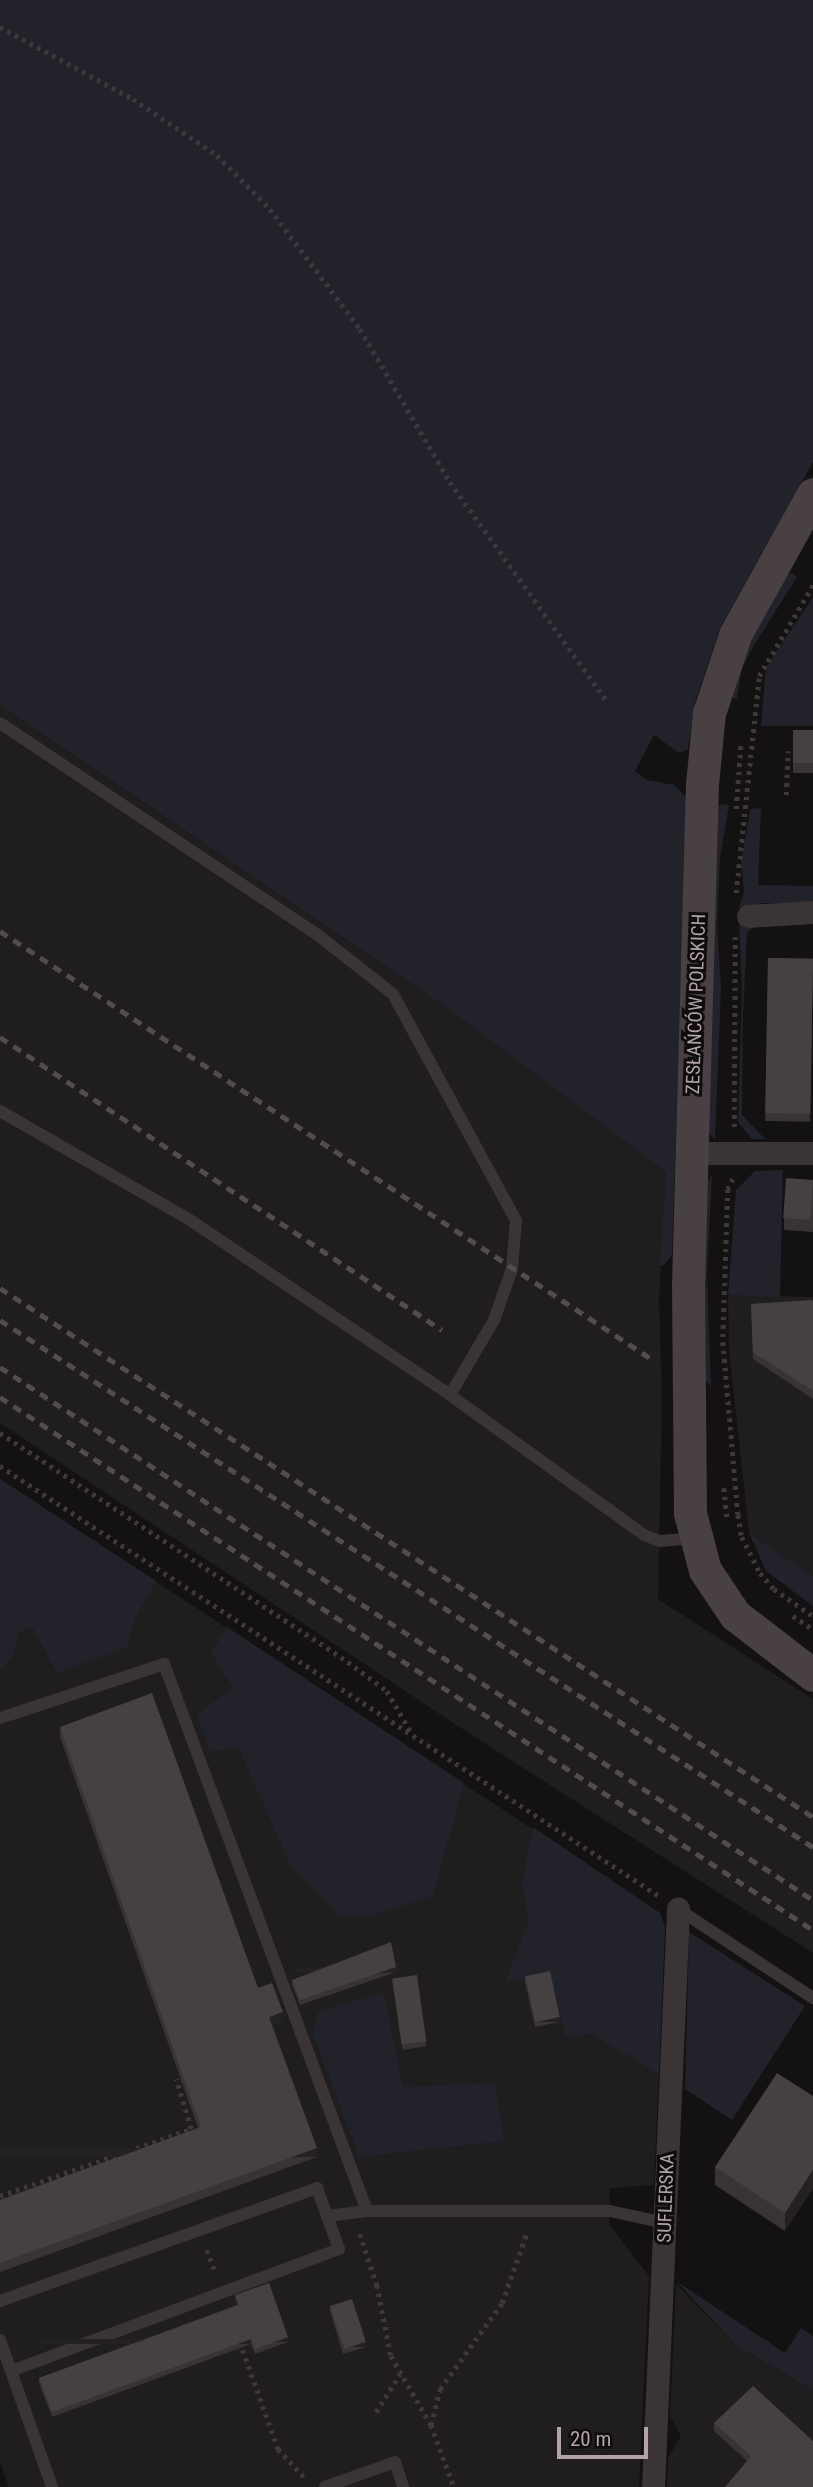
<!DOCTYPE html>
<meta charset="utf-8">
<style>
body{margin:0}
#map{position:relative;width:813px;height:2487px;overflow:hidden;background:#131111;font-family:"Roboto Condensed",sans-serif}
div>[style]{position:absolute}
.built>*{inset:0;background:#201d1e}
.green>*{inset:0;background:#21222a}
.path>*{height:4.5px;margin-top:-2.25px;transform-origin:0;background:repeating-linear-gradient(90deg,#3f383b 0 3.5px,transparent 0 8.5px)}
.lane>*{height:12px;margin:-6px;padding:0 6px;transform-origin:6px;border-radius:6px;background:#3a3436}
.street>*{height:23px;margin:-11.5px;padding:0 11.5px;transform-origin:11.5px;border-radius:11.5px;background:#3a3436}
.secondary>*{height:33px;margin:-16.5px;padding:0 16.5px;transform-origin:16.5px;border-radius:16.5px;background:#484043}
.rail>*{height:5px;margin-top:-2.5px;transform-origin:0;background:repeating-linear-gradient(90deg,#534b4e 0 9px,transparent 0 16px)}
.wall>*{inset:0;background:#383436;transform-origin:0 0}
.shaded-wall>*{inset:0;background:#242122;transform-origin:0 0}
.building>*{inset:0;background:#454042;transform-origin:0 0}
span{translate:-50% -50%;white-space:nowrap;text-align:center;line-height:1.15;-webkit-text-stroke:6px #0e0c0c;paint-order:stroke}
.street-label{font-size:19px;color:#b3a2aa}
.scale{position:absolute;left:557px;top:2427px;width:91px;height:32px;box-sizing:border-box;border:4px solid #b3a2aa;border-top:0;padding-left:9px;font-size:21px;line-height:24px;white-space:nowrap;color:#b3a2aa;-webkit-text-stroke:5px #0e0c0c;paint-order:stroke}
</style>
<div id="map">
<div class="built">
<i style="clip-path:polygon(0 705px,450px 1010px,666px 1172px,659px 1298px,662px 1399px,658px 1599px,813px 1699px,813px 1953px,467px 1732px,0 1423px)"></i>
<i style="clip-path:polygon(728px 1295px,813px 1297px,813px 1576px,749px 1533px,729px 1349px)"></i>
<i style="clip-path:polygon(0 1479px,660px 1913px,665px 1928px,654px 2185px,610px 2188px,609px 2224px,649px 2276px,639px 2487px,9px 2487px,0 2463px)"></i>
<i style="clip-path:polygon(676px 2284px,737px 2346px,813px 2390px,813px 2487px,667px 2487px,668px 2458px,681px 2436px,670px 2416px)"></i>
</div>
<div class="green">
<i style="clip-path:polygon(0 0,813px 0,813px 462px,720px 628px,695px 702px,688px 749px,679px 753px,654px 735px,635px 771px,647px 780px,674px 785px,687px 798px,672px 1255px,664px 1265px,660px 1265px,666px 1172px,450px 1010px,0 705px)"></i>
<i style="clip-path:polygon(791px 573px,797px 577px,753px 647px,742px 668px,737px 699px,733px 698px,730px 691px,741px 660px,784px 576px)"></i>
<i style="clip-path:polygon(813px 597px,813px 726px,761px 726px,766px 667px)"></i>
<i style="clip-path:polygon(721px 804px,729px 805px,720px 858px,717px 927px,721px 986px,715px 1140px,708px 1131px,716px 809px)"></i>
<i style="clip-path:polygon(756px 808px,761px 809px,758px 885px,813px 886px,813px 903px,760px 903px,760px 910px,739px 907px,744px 892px,741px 863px,750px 810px)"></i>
<i style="clip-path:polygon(760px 921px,747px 933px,743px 1016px,742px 1115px,765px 1139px,752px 1139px,738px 1122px,742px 990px,739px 924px)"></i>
<i style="clip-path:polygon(783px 1170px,780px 1297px,728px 1295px,736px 1190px,755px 1171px)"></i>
<i style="clip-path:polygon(712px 1175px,707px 1277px,711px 1386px,704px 1380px,703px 1190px)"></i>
<i style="clip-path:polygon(0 1479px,156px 1581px,134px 1620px,127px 1647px,57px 1673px,33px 1628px,26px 1628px,19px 1633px,12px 1658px,0 1670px)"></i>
<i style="clip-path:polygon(749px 1533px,813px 1576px,813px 1606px,766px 1571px)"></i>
<i style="clip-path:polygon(227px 1627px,464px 1783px,433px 1896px,371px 1916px,339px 1915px,291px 1867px,238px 1746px,210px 1752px,197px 1715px,233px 1687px,211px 1653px)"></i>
<i style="clip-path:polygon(533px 1827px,660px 1913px,665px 1928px,659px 2074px,590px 2033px,566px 2038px,549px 1976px,505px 1982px,529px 1921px,522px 1882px)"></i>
<i style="clip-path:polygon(689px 1932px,805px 2006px,732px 2120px,685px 2089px)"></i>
<i style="clip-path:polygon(384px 1992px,403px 2087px,495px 2083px,504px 2141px,359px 2157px,313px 2034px,318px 2012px)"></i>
<i style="clip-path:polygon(676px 2281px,785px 2353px,801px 2328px,813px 2336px,813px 2390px,737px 2346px)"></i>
</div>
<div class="path">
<i style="left:0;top:27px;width:151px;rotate:28.4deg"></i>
<i style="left:133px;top:99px;width:101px;rotate:33.7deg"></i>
<i style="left:217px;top:155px;width:76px;rotate:45.5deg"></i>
<i style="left:270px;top:209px;width:150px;rotate:53.1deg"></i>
<i style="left:360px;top:329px;width:178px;rotate:59.5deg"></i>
<i style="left:450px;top:482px;width:269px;rotate:54.4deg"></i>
<i style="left:786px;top:795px;width:44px;rotate:-87.4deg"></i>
<i style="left:736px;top:809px;width:68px;rotate:-85.8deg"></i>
<i style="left:736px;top:893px;width:218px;rotate:-83.9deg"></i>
<i style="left:759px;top:676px;width:106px;rotate:-59.3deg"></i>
<i style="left:734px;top:1127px;width:190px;rotate:-89.7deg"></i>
<i style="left:733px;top:1179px;width:11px;rotate:117deg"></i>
<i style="left:728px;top:1189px;width:153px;rotate:91.9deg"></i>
<i style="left:723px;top:1342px;width:174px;rotate:85deg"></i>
<i style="left:738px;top:1515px;width:22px;rotate:80deg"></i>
<i style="left:742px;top:1537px;width:40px;rotate:63.4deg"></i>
<i style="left:760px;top:1573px;width:21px;rotate:49deg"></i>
<i style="left:774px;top:1589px;width:47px;rotate:34.7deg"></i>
<i style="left:0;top:1433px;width:408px;rotate:33.3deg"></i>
<i style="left:341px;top:1657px;width:57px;rotate:36.5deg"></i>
<i style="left:387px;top:1691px;width:50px;rotate:59.8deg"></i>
<i style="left:0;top:1466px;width:787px;rotate:33.12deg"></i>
<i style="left:724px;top:1488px;width:29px;rotate:84deg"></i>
<i style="left:793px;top:1616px;width:24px;rotate:33deg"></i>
<i style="left:0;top:2196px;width:202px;rotate:-19.3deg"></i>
<i style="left:191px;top:2129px;width:52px;rotate:-106.7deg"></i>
<i style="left:360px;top:2234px;width:54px;rotate:71.6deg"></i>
<i style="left:377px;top:2285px;width:72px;rotate:78.8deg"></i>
<i style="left:391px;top:2356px;width:80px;rotate:59.9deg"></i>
<i style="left:431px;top:2425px;width:66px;rotate:69.6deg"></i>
<i style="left:207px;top:2250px;width:26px;rotate:69deg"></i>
<i style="left:240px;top:2342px;width:114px;rotate:70.4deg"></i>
<i style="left:278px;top:2449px;width:41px;rotate:47deg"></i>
<i style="left:376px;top:2412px;width:45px;rotate:-57.7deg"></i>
<i style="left:431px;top:2425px;width:37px;rotate:-76deg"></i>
<i style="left:440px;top:2389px;width:106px;rotate:-54.2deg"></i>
<i style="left:502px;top:2303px;width:75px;rotate:-70.6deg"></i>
</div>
<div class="lane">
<i style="left:0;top:723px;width:384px;rotate:33.7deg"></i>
<i style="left:319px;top:936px;width:94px;rotate:38.1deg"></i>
<i style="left:393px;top:994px;width:258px;rotate:61.5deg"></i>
<i style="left:516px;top:1221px;width:48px;rotate:94.8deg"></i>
<i style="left:512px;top:1269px;width:54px;rotate:109.4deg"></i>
<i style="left:494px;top:1320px;width:87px;rotate:120.4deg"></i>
<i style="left:0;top:1111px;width:215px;rotate:29.8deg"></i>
<i style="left:187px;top:1218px;width:317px;rotate:33.9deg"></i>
<i style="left:450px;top:1395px;width:239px;rotate:35.8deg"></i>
<i style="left:644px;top:1535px;width:17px;rotate:21deg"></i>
<i style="left:660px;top:1541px;width:36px;rotate:-5deg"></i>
<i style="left:0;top:1718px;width:173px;rotate:-18.2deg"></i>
<i style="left:164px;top:1664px;width:583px;rotate:69.64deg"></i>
<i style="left:678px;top:1909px;width:162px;rotate:33.4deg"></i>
<i style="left:327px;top:2216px;width:40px;rotate:-7.1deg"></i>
<i style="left:367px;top:2211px;width:243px"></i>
<i style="left:610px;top:2211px;width:56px;rotate:12.3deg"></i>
<i style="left:0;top:2301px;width:337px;rotate:-19.6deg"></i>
<i style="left:317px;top:2188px;width:65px;rotate:70.2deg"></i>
<i style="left:339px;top:2249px;width:350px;rotate:159.6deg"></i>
<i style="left:0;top:2340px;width:156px;rotate:70.5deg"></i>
<i style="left:325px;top:2487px;width:74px;rotate:-19.7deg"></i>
<i style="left:395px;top:2462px;width:26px;rotate:72deg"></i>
</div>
<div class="street">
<i style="left:748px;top:916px;width:65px;rotate:-3.5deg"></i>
<i style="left:691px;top:1153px;width:122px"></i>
<i style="left:653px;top:2487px;width:579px;rotate:-87.52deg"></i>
</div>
<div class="secondary">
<i style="left:813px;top:494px;width:161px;rotate:119deg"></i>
<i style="left:735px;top:635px;width:82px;rotate:108.4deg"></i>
<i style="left:709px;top:713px;width:71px;rotate:95.6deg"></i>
<i style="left:702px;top:784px;width:499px;rotate:91.6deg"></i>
<i style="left:688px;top:1283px;width:230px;rotate:89.5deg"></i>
<i style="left:690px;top:1513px;width:59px;rotate:75.3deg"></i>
<i style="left:705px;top:1570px;width:54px;rotate:56.3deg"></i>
<i style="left:735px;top:1615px;width:98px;rotate:37.6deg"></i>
</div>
<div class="rail">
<i style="left:0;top:931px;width:778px;rotate:33.3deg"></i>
<i style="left:0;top:1037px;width:530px;rotate:33.54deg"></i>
<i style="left:0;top:1288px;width:970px;rotate:33.05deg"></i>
<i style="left:0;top:1320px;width:969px;rotate:32.95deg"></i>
<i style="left:0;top:1367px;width:972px;rotate:33.25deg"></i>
<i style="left:0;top:1397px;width:972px;rotate:33.25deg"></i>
</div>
<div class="wall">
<i style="left:793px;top:730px;width:20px;height:43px"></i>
<i style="left:768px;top:958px;width:45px;height:163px;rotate:1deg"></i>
<i style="clip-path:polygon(813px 1180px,813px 1232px,784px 1230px,784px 1218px)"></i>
<i style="clip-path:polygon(813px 1301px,813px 1399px,753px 1359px,751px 1304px)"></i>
<i style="clip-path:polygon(60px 1727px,283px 2021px,272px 2025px,317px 2157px,0 2272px,0 2200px,198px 2128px,60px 1737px)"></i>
<i style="clip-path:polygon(396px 1972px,300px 2005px,292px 1985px,292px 1980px)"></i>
<i style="clip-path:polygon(525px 1976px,560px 2022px,535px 2027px,525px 1982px)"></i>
<i style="clip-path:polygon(392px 1980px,426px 2041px,426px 2046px,403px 2050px)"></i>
<i style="clip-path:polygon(813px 2096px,785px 2231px,715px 2185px,715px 2167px)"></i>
<i style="clip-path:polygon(235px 2295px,288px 2342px,255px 2354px,251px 2344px,52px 2417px,39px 2383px,39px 2378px,237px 2305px)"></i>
<i style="clip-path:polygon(330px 2306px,366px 2347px,343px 2354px,330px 2311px)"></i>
<i style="clip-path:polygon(714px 2423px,813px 2441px,747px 2461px,714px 2431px)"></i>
</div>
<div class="shaded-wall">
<i style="left:396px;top:1967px;width:5px;height:102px;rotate:90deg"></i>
<i style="clip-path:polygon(283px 2012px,283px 2021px,269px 2027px,269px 2017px)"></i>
<i style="left:560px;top:2017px;width:5px;height:25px;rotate:90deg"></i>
<i style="left:317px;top:2148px;width:9px;height:337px;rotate:90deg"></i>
<i style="clip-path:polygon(813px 2170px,813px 2189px,785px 2231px,785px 2213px)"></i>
<i style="left:288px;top:2337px;width:5px;height:35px;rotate:90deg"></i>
<i style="left:251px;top:2339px;width:5px;height:212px;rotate:90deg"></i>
<i style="left:366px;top:2342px;width:5px;height:24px;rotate:90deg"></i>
</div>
<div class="building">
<i style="left:793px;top:730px;width:20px;height:33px"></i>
<i style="left:768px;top:958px;width:45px;height:155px;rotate:1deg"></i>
<i style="left:786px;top:1178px;width:27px;height:40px;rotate:4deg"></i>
<i style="clip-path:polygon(812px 1300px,813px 1301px,813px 1391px,753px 1352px,751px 1304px)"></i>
<i style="clip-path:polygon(152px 1693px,258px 1988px,272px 1983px,283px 2012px,269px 2017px,317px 2148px,0 2263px,0 2200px,201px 2127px,60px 1727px)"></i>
<i style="clip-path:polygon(391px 1942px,396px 1967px,300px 2000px,292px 1980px)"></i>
<i style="left:550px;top:1971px;width:47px;height:25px;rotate:78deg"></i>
<i style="left:417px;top:1975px;width:67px;height:25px;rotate:82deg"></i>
<i style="clip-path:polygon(777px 2073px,813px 2096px,813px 2170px,785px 2213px,715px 2167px)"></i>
<i style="clip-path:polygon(269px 2283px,288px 2337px,255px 2349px,251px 2339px,52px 2412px,39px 2378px,239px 2305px,235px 2295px)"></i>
<i style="left:352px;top:2299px;width:45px;height:23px;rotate:72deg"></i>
<i style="clip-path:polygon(753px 2386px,813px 2441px,813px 2487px,725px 2487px,751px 2456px,714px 2423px)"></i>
</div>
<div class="street-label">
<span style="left:696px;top:1004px;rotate:-88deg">ZESŁAŃCÓW POLSKICH</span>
<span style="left:666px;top:2198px;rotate:-88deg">SUFLERSKA</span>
</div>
<div class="scale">20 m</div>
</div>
